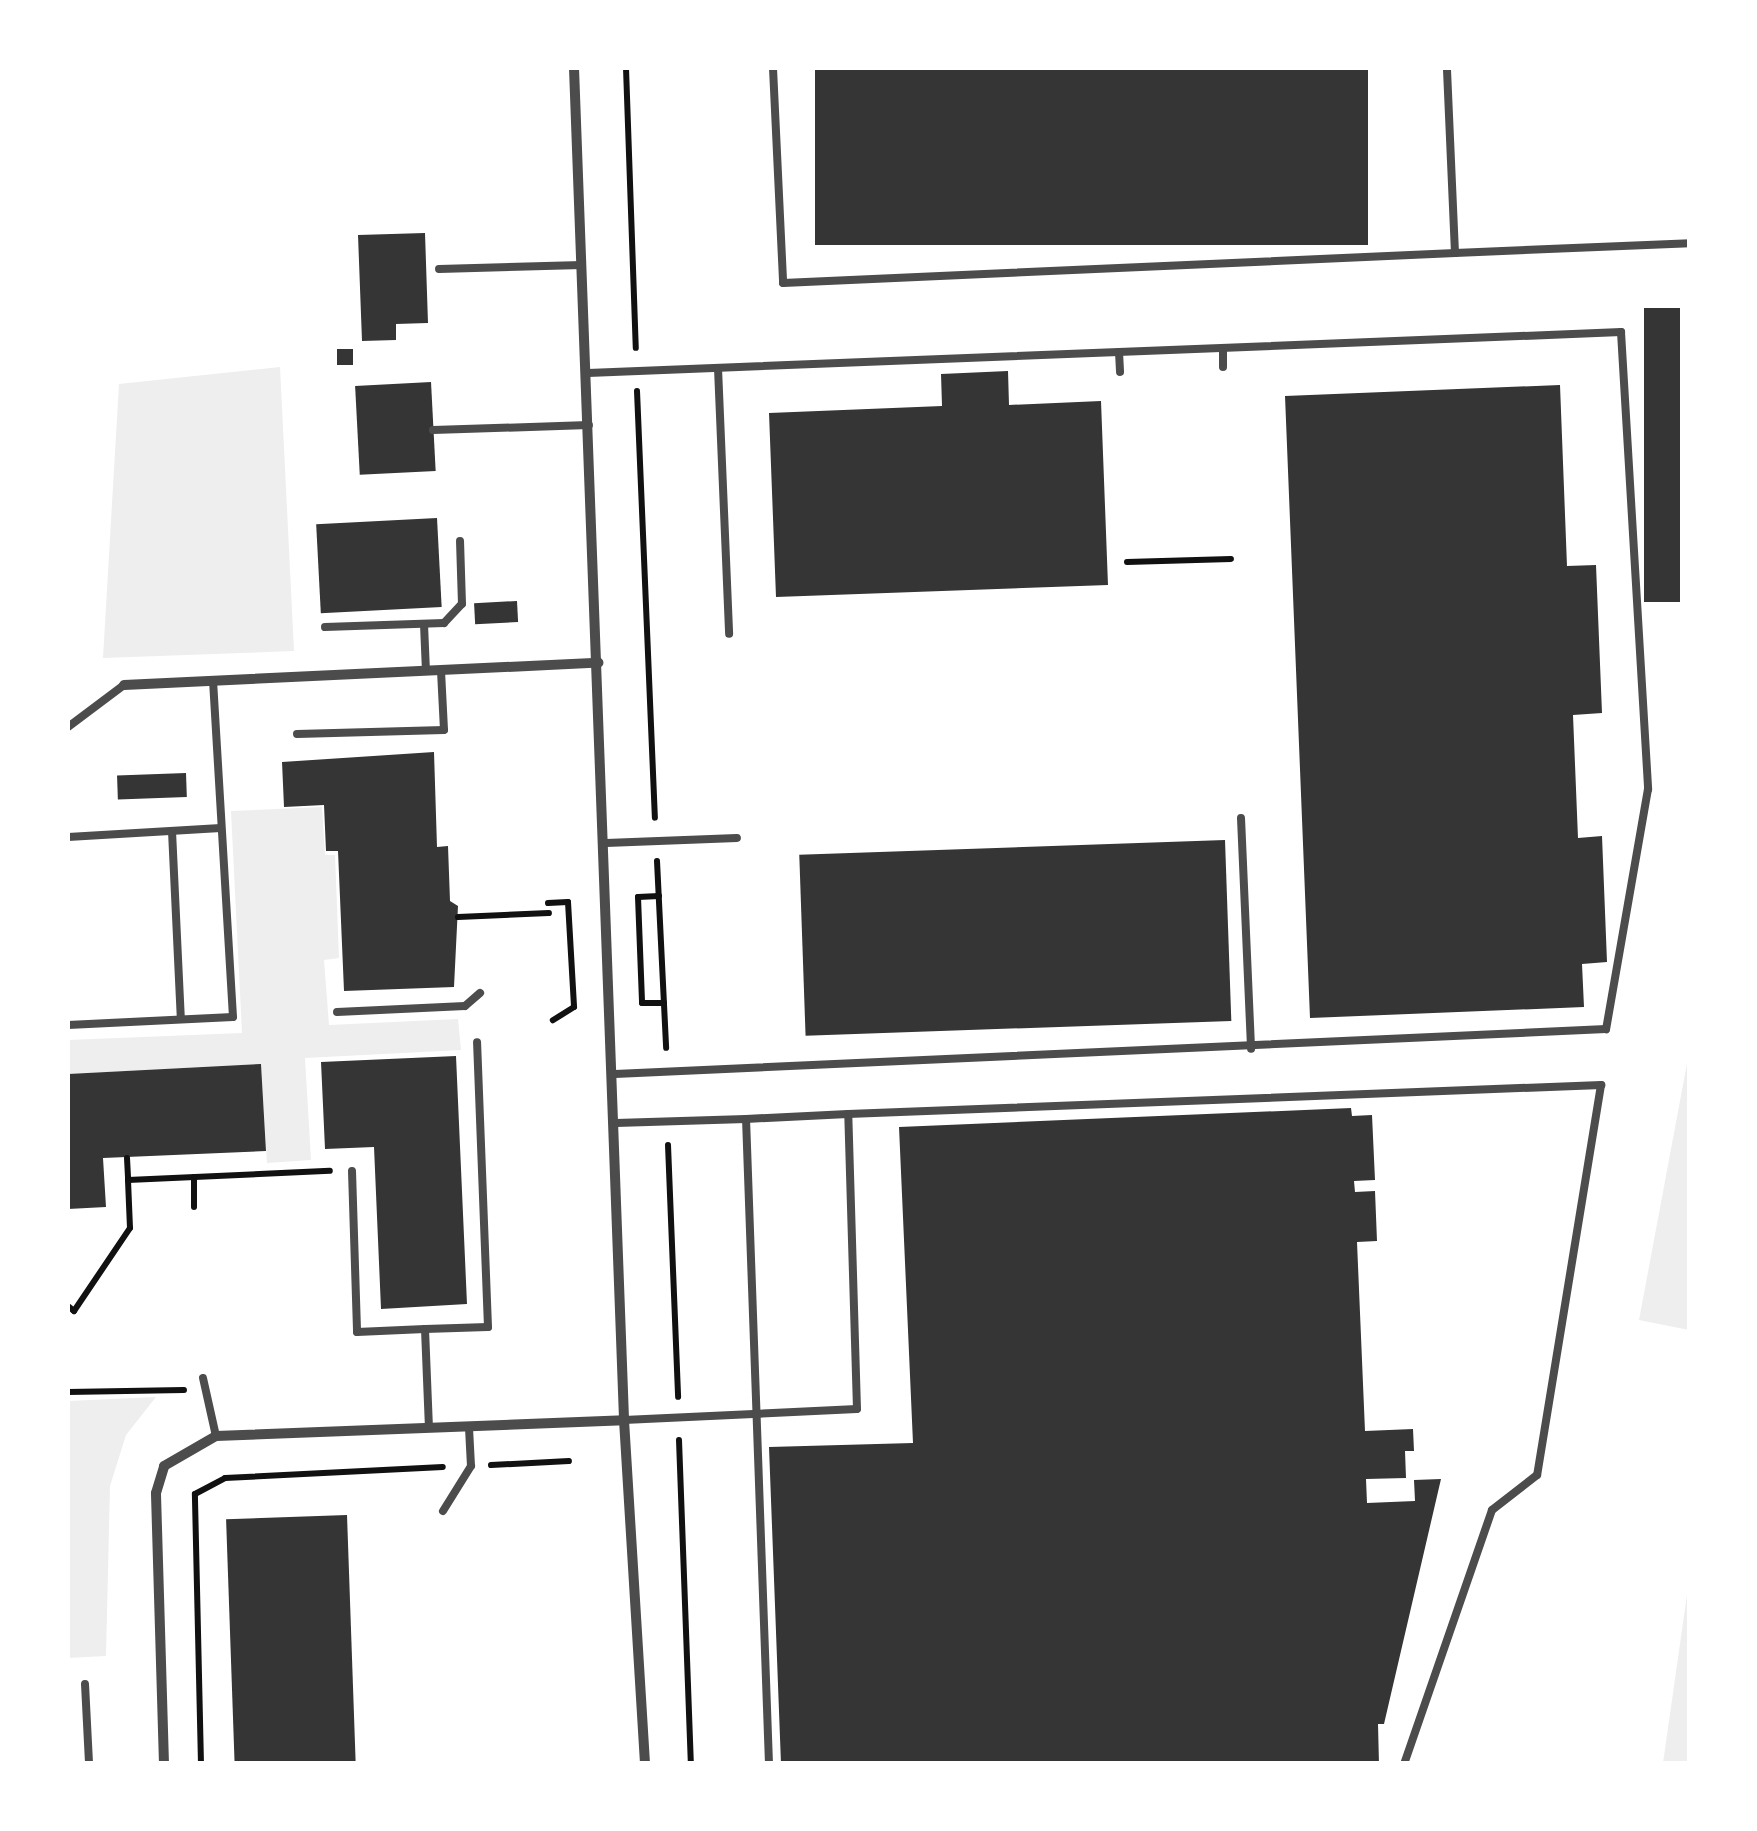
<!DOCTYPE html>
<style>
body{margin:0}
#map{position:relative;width:1757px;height:1831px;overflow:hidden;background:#fff;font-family:"Varela Round",sans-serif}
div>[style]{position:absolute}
.green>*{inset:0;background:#eee}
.building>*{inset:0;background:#353535;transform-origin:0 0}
.path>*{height:6px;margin:-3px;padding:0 3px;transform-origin:3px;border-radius:3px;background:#111}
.service>*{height:8px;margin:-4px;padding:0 4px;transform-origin:4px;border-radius:4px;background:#4c4c4c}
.minor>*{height:10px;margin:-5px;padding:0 5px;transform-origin:5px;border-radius:5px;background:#4c4c4c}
span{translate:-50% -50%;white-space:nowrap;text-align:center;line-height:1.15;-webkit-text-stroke:8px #fff;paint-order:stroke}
.frame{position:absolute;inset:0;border:70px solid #fff;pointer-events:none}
</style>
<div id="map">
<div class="green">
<i style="clip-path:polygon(280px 367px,294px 651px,103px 658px,119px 384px)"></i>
<i style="clip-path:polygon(322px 807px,325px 855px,335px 855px,339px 958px,324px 960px,329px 1025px,458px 1019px,461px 1050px,305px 1058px,311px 1160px,267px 1163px,261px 1064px,68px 1074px,68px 1040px,242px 1033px,231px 811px)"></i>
<i style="clip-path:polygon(1689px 1053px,1689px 1330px,1639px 1320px)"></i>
<i style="clip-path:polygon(156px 1397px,126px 1435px,110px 1486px,106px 1656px,68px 1658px,68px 1401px)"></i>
<i style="clip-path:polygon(1689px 1581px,1689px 1763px,1663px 1763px)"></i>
</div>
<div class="building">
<i style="left:815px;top:68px;width:553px;height:177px"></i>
<i style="clip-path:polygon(425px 233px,428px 323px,396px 324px,396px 340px,362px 341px,358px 235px)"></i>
<i style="left:1644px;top:308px;width:36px;height:294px"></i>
<i style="left:337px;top:349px;width:16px;height:16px"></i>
<i style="clip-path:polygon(1008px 371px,1009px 405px,1101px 401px,1108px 585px,776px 597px,769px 413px,942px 406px,941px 374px)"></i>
<i style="left:431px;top:382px;width:89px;height:76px;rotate:87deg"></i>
<i style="clip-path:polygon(1560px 385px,1567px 566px,1596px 565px,1602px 713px,1573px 715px,1578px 838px,1602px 836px,1607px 962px,1582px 964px,1584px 1007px,1310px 1018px,1285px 396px)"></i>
<i style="left:437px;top:518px;width:89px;height:121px;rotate:87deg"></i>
<i style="left:517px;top:601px;width:21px;height:43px;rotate:87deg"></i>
<i style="clip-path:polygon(434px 752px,437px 847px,448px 846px,450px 901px,458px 906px,454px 987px,344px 991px,338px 851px,326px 851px,324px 805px,284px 807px,282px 762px)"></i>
<i style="left:186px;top:773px;width:24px;height:69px;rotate:88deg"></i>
<i style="left:1225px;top:840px;width:181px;height:426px;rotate:88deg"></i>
<i style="clip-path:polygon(456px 1056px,467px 1304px,381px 1309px,374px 1147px,325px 1149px,321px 1062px)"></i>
<i style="clip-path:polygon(261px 1064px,266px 1151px,103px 1158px,106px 1207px,68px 1209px,68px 1074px)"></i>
<i style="clip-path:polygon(1351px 1108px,1352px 1116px,1372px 1115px,1375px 1180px,1354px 1181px,1355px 1192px,1375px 1191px,1377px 1241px,1357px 1242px,1365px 1431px,1413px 1429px,1414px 1451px,1405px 1451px,1406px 1478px,1366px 1479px,1367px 1503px,1415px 1501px,1414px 1480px,1441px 1479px,1384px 1724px,1378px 1724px,1379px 1764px,781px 1764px,769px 1447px,913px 1443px,899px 1127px)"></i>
<i style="left:347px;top:1515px;width:249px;height:121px;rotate:88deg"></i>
</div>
<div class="path">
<i style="left:626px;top:68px;width:280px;rotate:88deg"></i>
<i style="left:637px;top:391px;width:427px;rotate:87.6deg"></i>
<i style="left:1127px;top:562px;width:104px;rotate:-1.7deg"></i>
<i style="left:657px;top:861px;width:187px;rotate:87.2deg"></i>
<i style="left:659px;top:896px;width:21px;rotate:177deg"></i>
<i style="left:638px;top:897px;width:106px;rotate:87.8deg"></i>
<i style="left:642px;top:1003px;width:22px"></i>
<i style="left:548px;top:903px;width:20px;rotate:-3deg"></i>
<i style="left:568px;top:902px;width:105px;rotate:86.7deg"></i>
<i style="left:574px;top:1007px;width:25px;rotate:148deg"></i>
<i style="left:458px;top:917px;width:91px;rotate:-2.5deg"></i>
<i style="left:668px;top:1145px;width:252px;rotate:87.7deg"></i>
<i style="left:127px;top:1158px;width:22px;rotate:87deg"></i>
<i style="left:128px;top:1180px;width:202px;rotate:-2.6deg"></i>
<i style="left:194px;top:1177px;width:30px;rotate:90deg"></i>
<i style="left:68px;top:1306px;width:8px;rotate:40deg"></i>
<i style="left:74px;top:1311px;width:100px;rotate:-56deg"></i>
<i style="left:130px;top:1228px;width:48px;rotate:-92.4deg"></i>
<i style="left:68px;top:1392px;width:116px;rotate:-1deg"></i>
<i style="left:679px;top:1440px;width:324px;rotate:87.9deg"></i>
<i style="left:491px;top:1465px;width:78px;rotate:-2.9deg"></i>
<i style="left:201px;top:1764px;width:270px;rotate:-91.3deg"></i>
<i style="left:195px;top:1494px;width:34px;rotate:-28deg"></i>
<i style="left:225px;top:1478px;width:218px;rotate:-2.9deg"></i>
</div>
<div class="service">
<i style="left:773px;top:68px;width:215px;rotate:87.3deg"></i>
<i style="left:783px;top:283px;width:673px;rotate:-2.56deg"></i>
<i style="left:1455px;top:253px;width:185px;rotate:-92.5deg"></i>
<i style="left:1455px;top:253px;width:235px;rotate:-2.4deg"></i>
<i style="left:439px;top:269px;width:143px;rotate:-1.6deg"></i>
<i style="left:1223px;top:348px;width:19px;rotate:90deg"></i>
<i style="left:1119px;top:352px;width:20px;rotate:87deg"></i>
<i style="left:718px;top:368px;width:266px;rotate:87.6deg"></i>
<i style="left:588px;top:373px;width:1034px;rotate:-2.27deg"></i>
<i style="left:1621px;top:332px;width:458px;rotate:86.6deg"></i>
<i style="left:1648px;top:789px;width:244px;rotate:99.9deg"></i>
<i style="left:1606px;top:1029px;width:992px;rotate:177.4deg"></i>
<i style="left:433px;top:430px;width:156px;rotate:-1.8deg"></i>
<i style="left:424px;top:624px;width:47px;rotate:87.6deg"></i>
<i style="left:325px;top:627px;width:119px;rotate:-1.9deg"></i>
<i style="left:444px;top:623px;width:26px;rotate:-47deg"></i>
<i style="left:462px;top:604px;width:63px;rotate:-91.8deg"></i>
<i style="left:68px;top:727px;width:70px;rotate:-36.9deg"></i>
<i style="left:297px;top:734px;width:147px;rotate:-1.6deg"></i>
<i style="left:444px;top:730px;width:59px;rotate:-92.9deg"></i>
<i style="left:1241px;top:818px;width:231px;rotate:87.5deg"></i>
<i style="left:172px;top:831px;width:188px;rotate:87.3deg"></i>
<i style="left:68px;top:837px;width:153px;rotate:-3.4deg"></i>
<i style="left:606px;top:843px;width:131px;rotate:-2.2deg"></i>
<i style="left:337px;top:1012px;width:128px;rotate:-2.7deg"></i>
<i style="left:465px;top:1006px;width:20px;rotate:-41deg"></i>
<i style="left:68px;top:1025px;width:165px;rotate:-2.8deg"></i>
<i style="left:233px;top:1017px;width:337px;rotate:-93.4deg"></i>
<i style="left:616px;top:1123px;width:130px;rotate:-1.8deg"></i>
<i style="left:352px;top:1171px;width:161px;rotate:88.2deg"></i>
<i style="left:357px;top:1332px;width:68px;rotate:-2.5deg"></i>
<i style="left:425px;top:1329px;width:99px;rotate:87.7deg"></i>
<i style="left:425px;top:1329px;width:63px;rotate:-1.8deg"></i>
<i style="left:488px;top:1327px;width:285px;rotate:-92.2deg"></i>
<i style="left:203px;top:1378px;width:59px;rotate:77.4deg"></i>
<i style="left:624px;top:1420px;width:233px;rotate:-2.7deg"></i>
<i style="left:857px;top:1409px;width:295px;rotate:-91.7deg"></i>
<i style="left:848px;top:1114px;width:754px;rotate:-2.21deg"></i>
<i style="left:1601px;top:1085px;width:395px;rotate:99.3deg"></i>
<i style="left:1537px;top:1475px;width:57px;rotate:142.1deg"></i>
<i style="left:1492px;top:1510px;width:269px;rotate:109.1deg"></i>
<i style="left:443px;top:1511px;width:53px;rotate:-58.1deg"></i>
<i style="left:471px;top:1466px;width:39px;rotate:-93deg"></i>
<i style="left:85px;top:1684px;width:80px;rotate:87.1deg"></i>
<i style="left:769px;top:1764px;width:645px;rotate:-92.04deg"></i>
<i style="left:746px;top:1119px;width:102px;rotate:-2.8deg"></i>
</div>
<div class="minor">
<i style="left:574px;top:68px;width:1353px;rotate:87.88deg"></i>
<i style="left:624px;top:1420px;width:345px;rotate:86.5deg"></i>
<i style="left:124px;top:685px;width:475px;rotate:-2.7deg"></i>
<i style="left:164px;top:1764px;width:271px;rotate:-91.7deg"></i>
<i style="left:156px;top:1493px;width:28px;rotate:-73deg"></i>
<i style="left:164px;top:1466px;width:60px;rotate:-30deg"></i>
<i style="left:216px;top:1436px;width:408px;rotate:-2.2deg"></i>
</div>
<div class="frame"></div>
</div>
